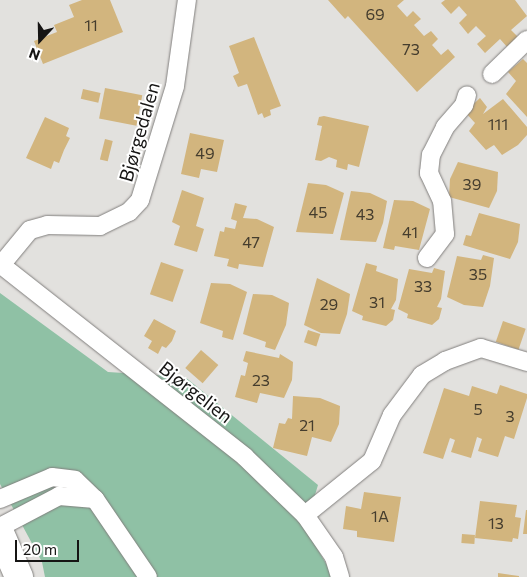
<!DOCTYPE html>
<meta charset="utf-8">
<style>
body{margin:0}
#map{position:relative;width:527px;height:577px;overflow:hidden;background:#e2e1de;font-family:Commissioner,sans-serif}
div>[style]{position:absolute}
.green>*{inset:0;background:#8fc1a5}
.building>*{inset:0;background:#d2b57e;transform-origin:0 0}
.roads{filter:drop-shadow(0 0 1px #817f7d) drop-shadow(0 0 1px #817f7d)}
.minor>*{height:18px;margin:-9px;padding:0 9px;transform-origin:9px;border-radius:9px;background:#fff}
.primary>*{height:28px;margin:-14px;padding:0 14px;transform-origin:14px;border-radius:14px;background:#fff}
span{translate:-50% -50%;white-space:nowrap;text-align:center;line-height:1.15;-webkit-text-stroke:4px #fff;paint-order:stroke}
.number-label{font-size:16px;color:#453d2e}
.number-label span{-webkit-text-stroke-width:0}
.street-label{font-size:19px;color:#161514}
.north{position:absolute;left:15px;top:15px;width:50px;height:50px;-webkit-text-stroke:4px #fff;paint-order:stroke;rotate:201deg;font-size:14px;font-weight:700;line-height:20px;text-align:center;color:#161514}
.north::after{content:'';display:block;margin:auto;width:18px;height:22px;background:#161514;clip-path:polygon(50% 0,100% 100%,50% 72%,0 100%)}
.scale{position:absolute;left:15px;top:540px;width:64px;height:22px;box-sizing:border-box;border:2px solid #161514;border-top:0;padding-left:6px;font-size:15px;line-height:18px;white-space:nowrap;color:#161514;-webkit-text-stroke:4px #fff;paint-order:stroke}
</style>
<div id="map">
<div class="green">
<i style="clip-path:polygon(0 293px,108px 372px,185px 377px,318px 485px,305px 528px,334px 577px,45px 577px,42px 562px,0 484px)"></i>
</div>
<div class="building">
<i style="clip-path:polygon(82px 0,110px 0,123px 32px,43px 64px,34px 41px,57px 32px,54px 25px,74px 17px,69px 5px)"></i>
<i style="clip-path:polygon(328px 0,404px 0,397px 6px,407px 17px,413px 11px,421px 19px,414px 25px,424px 36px,431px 31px,438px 39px,432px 45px,441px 55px,448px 49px,455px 57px,417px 92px,348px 16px,345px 19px)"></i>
<i style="clip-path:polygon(445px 0,515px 0,527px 16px,511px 30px,519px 38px,508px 48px,500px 39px,485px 53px,477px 44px,486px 36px,476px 26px,468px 34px,459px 23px,467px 15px,459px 6px,451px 14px,441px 3px)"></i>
<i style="clip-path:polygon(254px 37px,281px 106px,270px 110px,271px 115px,264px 118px,262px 113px,258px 115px,247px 84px,238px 87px,233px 76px,239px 73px,229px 46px)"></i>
<i style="clip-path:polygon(523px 59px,527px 63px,527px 117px,506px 94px,516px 81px,508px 72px)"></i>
<i style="left:105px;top:88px;width:38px;height:31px;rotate:11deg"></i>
<i style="left:83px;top:89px;width:18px;height:10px;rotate:13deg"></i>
<i style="clip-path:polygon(480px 98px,487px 107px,483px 114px,503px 99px,527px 127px,527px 135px,518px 145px,502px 155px,494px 145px,486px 150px,469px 131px,475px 123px,465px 112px)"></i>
<i style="clip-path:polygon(324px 116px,369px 126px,359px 167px,348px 164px,347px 170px,336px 167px,337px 160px,329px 157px,321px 161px,315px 160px,322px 126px,317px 125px,319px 117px)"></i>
<i style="clip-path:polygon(45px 117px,69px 128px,66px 136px,70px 138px,64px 150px,59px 163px,54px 161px,51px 169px,26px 158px)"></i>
<i style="clip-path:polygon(190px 133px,224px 140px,217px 172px,201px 169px,199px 178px,181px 174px)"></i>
<i style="left:105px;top:139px;width:8px;height:21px;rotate:14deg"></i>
<i style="clip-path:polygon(458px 162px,498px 172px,497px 191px,489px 208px,449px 197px,450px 179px)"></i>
<i style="clip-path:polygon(308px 183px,326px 185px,344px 193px,333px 234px,296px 232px)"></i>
<i style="clip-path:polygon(182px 190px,204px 198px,196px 226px,204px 229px,197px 252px,174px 245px,180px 226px,172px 222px)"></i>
<i style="clip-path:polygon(351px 191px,370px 193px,387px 201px,383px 223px,376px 242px,340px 240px)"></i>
<i style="clip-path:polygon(394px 200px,413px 201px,430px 209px,419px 250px,395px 246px,394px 250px,383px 248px)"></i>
<i style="clip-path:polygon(235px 203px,247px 206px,243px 218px,257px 219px,274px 227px,263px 267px,239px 264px,238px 269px,227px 266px,229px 259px,214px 256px,220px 231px,224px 232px,225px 227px,235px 229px,237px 221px,231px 219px)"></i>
<i style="clip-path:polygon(479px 213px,520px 224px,518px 242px,510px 259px,463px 245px,466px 235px,471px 236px)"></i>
<i style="clip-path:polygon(483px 255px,494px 258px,490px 286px,483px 307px,464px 305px,447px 297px,457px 256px,481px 260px)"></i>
<i style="left:161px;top:262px;width:24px;height:34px;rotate:19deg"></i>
<i style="clip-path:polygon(366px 263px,377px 266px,376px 271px,398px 279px,396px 300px,391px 309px,395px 310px,393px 320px,386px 326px,362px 320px,363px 316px,352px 311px)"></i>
<i style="clip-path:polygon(434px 268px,445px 271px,441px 299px,437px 307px,442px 308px,439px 319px,432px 325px,407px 318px,408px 314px,398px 309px,409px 269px,432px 273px)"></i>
<i style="clip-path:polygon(317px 278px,350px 294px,347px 314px,340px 334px,321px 333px,304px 325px)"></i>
<i style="clip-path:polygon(211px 283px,230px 284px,247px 292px,233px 340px,222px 337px,223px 331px,200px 323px)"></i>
<i style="clip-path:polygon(253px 294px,272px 295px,289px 303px,286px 325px,275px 350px,265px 347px,266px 342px,243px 334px)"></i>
<i style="clip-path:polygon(154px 319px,176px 331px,172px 341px,166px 348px,162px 346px,158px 354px,148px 348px,152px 341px,144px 336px)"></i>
<i style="left:503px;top:321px;width:24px;height:22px;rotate:19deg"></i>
<i style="left:308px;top:330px;width:13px;height:13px;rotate:18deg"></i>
<i style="left:201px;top:350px;width:23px;height:24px;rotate:41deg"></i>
<i style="clip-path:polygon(246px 351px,279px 358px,280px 354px,293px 362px,292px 380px,284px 398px,260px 393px,257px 403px,235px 397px,241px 375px,245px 376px,248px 363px,243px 361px)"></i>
<i style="clip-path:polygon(500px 385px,527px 394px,527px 398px,514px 439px,505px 436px,498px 457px,478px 451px,482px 439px,477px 437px,471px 458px,451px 452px,455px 440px,450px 438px,443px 459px,423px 453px,444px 388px,469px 396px,472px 386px,497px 394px)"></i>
<i style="clip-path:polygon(293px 396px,320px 398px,340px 406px,339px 424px,331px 442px,312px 437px,307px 456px,273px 448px,279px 423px,285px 424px,288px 418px,292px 419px)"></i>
<i style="clip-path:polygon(364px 492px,401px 497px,394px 542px,357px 537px,357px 531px,343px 529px,346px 506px,361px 509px)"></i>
<i style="clip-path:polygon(480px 501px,517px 505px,515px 517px,521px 518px,518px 539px,513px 538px,512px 542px,475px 538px)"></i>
<i style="clip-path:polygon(526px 510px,527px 510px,527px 534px,523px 534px)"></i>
<i style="left:462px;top:534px;width:13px;height:9px;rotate:4deg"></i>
<i style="clip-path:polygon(498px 573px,519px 576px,519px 577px,498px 577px)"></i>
</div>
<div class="roads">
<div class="minor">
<i style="left:492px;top:74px;width:49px;rotate:-44.2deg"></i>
<i style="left:427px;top:258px;width:30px;rotate:-53deg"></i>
<i style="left:445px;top:234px;width:33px;rotate:-95deg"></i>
<i style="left:442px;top:201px;width:31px;rotate:-115deg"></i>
<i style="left:429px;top:173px;width:18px;rotate:-84deg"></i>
<i style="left:431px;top:155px;width:31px;rotate:-63deg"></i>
<i style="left:445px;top:127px;width:29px;rotate:-49deg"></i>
<i style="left:464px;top:105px;width:10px;rotate:-73deg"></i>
<i style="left:0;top:264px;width:312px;rotate:38.2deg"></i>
<i style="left:245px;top:457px;width:83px;rotate:44deg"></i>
<i style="left:305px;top:515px;width:51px;rotate:55.4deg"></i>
<i style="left:334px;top:557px;width:21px;rotate:73deg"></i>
<i style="left:1px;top:265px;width:45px;rotate:-50.4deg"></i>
<i style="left:30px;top:230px;width:18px;rotate:-16deg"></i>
<i style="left:47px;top:225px;width:53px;rotate:1.1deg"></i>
<i style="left:100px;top:226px;width:32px;rotate:-26deg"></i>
<i style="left:129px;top:212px;width:16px;rotate:-47deg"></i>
<i style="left:140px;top:200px;width:119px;rotate:-72.9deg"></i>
<i style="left:175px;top:86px;width:87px;rotate:-82.1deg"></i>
<i style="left:0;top:499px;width:56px;rotate:-22.9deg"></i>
<i style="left:52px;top:477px;width:23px;rotate:7deg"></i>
<i style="left:75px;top:480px;width:28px;rotate:44deg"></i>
<i style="left:95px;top:499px;width:94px;rotate:55.8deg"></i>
<i style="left:305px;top:515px;width:86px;rotate:-38.9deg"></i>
<i style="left:372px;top:461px;width:50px;rotate:-66.5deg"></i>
<i style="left:392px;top:415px;width:50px;rotate:-53.1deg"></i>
<i style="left:422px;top:375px;width:27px;rotate:-31deg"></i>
<i style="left:445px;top:361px;width:38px;rotate:-20deg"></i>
<i style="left:481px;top:348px;width:48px;rotate:16.9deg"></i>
<i style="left:0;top:527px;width:67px;rotate:-27.7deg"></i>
<i style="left:59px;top:496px;width:36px;rotate:5deg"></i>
</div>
<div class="primary">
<i style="left:0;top:533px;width:48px;rotate:66.6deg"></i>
</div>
</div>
<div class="number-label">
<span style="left:375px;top:14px">69</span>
<span style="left:91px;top:25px">11</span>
<span style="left:411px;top:49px">73</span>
<span style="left:498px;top:124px">111</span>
<span style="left:205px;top:153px">49</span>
<span style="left:472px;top:184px">39</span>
<span style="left:318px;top:212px">45</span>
<span style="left:365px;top:214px">43</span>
<span style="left:410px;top:232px">41</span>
<span style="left:251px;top:242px">47</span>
<span style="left:478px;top:274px">35</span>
<span style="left:423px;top:286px">33</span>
<span style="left:377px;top:302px">31</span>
<span style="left:329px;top:304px">29</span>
<span style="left:261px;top:380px">23</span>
<span style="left:478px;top:409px">5</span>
<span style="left:510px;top:416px">3</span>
<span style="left:307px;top:425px">21</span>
<span style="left:380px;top:516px">1A</span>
<span style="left:496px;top:523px">13</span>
</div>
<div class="street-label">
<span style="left:139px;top:132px;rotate:-74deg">Bjørgedalen</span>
<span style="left:196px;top:392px;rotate:38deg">Bjørgelien</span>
</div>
<div class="north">N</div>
<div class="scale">20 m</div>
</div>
